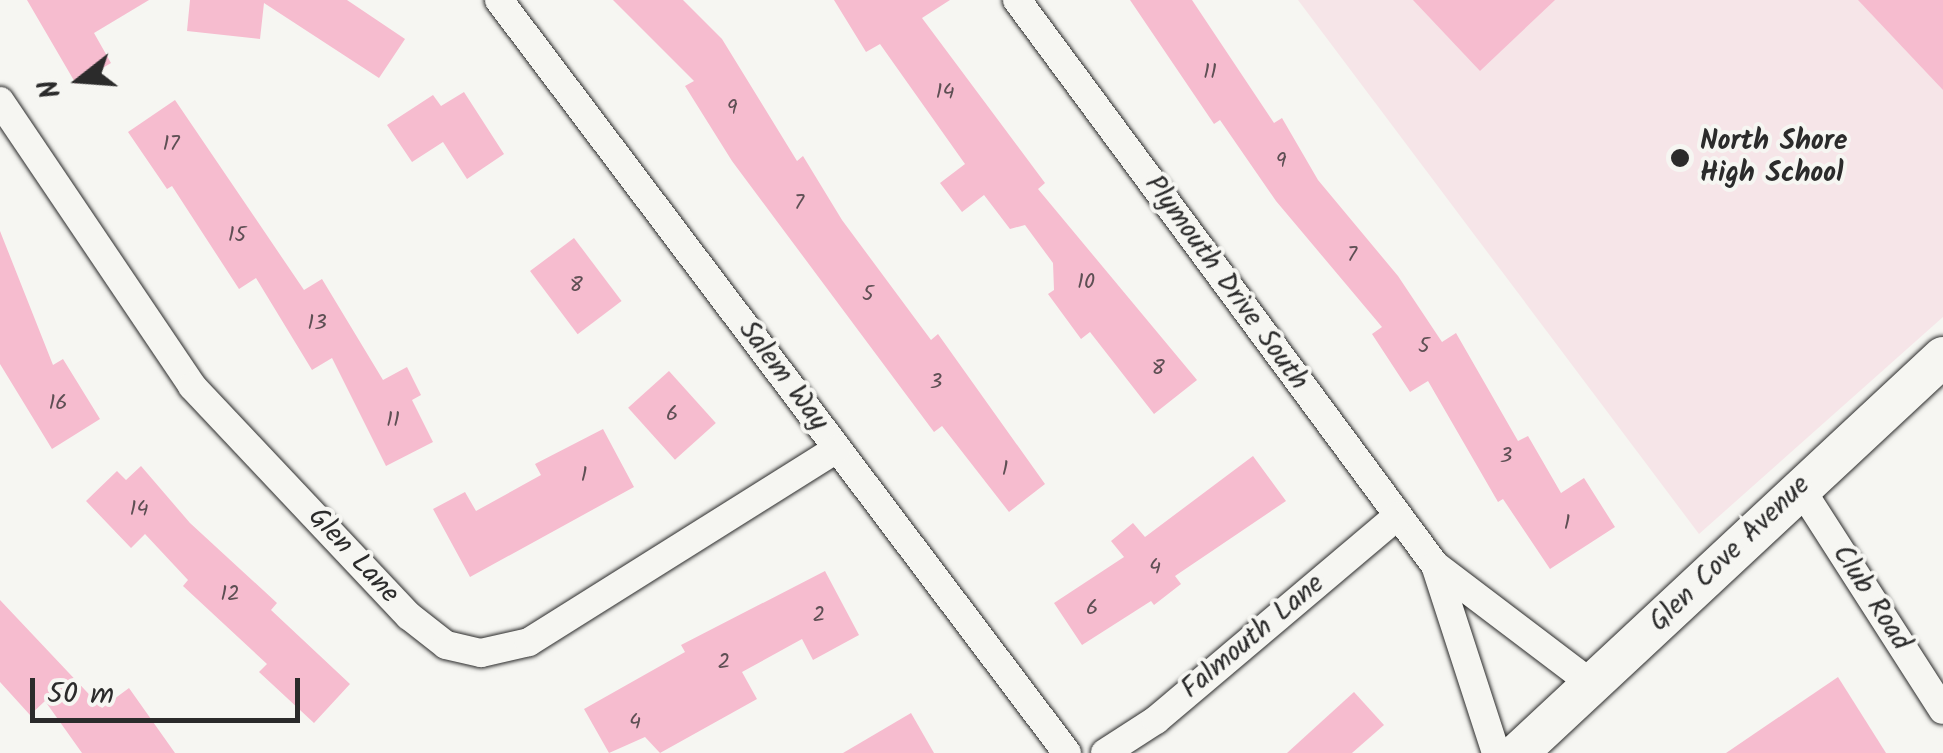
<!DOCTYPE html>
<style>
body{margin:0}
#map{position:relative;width:1943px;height:753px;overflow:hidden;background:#f6f6f2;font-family:Kalam,sans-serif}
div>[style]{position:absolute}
.built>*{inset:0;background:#f6e5e8}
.building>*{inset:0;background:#f6bccf;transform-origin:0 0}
.roads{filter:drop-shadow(0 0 2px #2b2b2b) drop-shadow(0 0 2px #2b2b2b)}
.minor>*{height:28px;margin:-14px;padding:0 14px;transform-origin:14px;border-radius:14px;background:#f6f6f2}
.secondary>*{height:40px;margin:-20px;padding:0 20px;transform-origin:20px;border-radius:20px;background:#f6f6f2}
.dots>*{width:28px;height:28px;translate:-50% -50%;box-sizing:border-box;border:5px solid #f6f6f2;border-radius:50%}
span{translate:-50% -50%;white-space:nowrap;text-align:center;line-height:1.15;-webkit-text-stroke:8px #f6f6f2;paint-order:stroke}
.number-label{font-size:22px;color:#5e4f54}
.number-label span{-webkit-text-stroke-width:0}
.poi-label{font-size:28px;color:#2b2b2b;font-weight:700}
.left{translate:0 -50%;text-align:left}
.street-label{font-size:28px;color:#2b2b2b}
.north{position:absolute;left:30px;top:30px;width:100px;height:100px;-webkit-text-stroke:8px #f6f6f2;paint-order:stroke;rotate:253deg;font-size:28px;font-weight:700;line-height:40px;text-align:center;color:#2b2b2b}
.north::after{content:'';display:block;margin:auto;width:35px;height:45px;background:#2b2b2b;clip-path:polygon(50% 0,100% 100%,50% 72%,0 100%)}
.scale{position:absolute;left:30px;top:678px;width:270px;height:45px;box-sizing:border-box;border:5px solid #2b2b2b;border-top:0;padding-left:12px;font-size:30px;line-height:35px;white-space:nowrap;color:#2b2b2b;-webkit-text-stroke:8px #f6f6f2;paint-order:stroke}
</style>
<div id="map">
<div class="built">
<i style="clip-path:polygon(1298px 0,1943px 0,1943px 317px,1699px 534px)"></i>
</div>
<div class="building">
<i style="clip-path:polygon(27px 0,149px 0,94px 33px,111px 63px,76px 84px)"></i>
<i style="clip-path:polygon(190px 0,347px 0,405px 39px,379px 78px,264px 3px,260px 39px,187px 31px)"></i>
<i style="clip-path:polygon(613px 0,683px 0,722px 39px,797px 161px,803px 156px,842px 220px,931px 340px,938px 334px,1045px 484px,1009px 512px,942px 426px,934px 432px,732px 161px,685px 86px,694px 81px)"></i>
<i style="clip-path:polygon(834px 0,950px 0,922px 18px,1045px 183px,1038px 189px,1197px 380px,1154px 414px,1090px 332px,1081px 339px,1048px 294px,1054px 290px,1053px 263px,1025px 225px,1010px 229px,984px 195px,962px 212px,940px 183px,965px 164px,880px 44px,866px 52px)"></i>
<i style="clip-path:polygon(1130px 0,1192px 0,1274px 123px,1282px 118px,1318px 180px,1398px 276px,1442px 342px,1456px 333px,1518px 441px,1528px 436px,1561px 493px,1584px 478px,1615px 527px,1550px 569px,1503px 499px,1498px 502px,1428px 381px,1410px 392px,1372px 334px,1382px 327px,1276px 201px,1220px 120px,1214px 124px)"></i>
<i style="clip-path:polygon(1413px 0,1555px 0,1480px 71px)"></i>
<i style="clip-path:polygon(1858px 0,1943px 0,1943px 90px)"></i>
<i style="clip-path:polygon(464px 92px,504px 154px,467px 179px,443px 142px,412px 162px,387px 125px,433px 95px,441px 106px)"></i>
<i style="clip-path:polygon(175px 100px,304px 290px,322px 279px,383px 380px,407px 367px,421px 395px,412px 400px,433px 442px,386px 466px,332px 358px,312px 370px,256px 278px,239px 289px,172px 186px,167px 189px,128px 132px)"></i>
<i style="clip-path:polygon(0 231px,53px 365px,63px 359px,100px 419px,52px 449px,0 364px)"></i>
<i style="left:574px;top:238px;width:79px;height:55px;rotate:53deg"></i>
<i style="left:669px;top:371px;width:70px;height:55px;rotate:48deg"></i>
<i style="clip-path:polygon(603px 429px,634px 487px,470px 577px,433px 509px,465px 492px,476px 511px,541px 475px,535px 464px)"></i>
<i style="clip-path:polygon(1253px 456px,1286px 501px,1175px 576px,1181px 584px,1154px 605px,1151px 601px,1082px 645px,1054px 603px,1124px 557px,1111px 541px,1133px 523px,1145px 537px)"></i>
<i style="clip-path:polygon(141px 466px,190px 523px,277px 603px,271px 610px,350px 684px,314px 723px,259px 672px,267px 664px,183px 586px,188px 580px,145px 534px,131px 548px,86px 501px,117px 471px,126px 480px)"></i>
<i style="clip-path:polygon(825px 571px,859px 635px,813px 660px,802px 639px,742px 672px,757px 699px,660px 753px,645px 737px,609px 753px,584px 709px,685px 652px,681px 645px)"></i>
<i style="clip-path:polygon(0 600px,102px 708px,129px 688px,175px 753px,82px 753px,45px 701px,30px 715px,0 682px)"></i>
<i style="clip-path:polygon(1838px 677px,1886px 753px,1726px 753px)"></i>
<i style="clip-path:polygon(1354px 692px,1384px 725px,1352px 753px,1287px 753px)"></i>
<i style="clip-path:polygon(911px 713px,934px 753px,843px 753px)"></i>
</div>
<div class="roads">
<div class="minor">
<i style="left:499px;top:0;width:943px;rotate:52.97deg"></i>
<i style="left:1017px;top:0;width:703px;rotate:53.51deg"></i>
<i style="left:1435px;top:565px;width:198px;rotate:37.2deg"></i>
<i style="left:0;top:101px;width:344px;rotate:56deg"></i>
<i style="left:192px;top:386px;width:316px;rotate:46.7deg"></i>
<i style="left:409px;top:616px;width:47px;rotate:38.1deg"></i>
<i style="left:446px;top:645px;width:36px;rotate:13deg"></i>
<i style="left:481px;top:653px;width:49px;rotate:-12.9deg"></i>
<i style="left:529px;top:642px;width:363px;rotate:-32.1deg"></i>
<i style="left:1799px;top:486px;width:266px;rotate:57.3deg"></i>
<i style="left:1435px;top:565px;width:198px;rotate:72deg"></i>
<i style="left:1105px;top:753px;width:61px;rotate:-32.9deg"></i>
<i style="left:1156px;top:720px;width:316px;rotate:-40.2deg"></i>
</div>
<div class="secondary">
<i style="left:1518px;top:753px;width:581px;rotate:-42.98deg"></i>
</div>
</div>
<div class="dots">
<i style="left:1680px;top:158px;background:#2b2b2b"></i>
</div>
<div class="number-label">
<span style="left:1210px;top:73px">11</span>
<span style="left:945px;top:93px">14</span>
<span style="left:732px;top:109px">9</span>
<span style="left:171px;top:145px">17</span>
<span style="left:1281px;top:162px">9</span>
<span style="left:799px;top:204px">7</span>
<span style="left:237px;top:236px">15</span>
<span style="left:1352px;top:256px">7</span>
<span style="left:1086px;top:283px">10</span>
<span style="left:576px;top:286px">8</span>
<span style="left:868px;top:295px">5</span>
<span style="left:317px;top:324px">13</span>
<span style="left:1424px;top:347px">5</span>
<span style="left:1158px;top:369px">8</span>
<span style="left:936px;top:383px">3</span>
<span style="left:58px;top:404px">16</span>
<span style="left:672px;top:415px">6</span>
<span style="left:393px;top:421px">11</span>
<span style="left:1506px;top:457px">3</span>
<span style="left:1005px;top:470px">1</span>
<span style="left:584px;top:476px">1</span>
<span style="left:139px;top:510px">14</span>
<span style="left:1567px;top:524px">1</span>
<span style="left:1155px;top:568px">4</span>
<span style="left:230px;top:595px">12</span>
<span style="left:1092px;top:609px">6</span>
<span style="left:819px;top:616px">2</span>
<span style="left:724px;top:663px">2</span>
<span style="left:635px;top:723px">4</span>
</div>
<div class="poi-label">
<span class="left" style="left:1700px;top:158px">North Shore<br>High School</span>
</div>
<div class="street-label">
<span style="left:1226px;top:283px;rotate:54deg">Plymouth Drive South</span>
<span style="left:783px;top:376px;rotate:53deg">Salem Way</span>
<span style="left:1730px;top:554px;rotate:-44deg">Glen Cove Avenue</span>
<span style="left:353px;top:556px;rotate:47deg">Glen Lane</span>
<span style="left:1871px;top:598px;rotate:57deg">Club Road</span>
<span style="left:1253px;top:637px;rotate:-40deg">Falmouth Lane</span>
</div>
<div class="north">N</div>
<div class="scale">50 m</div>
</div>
